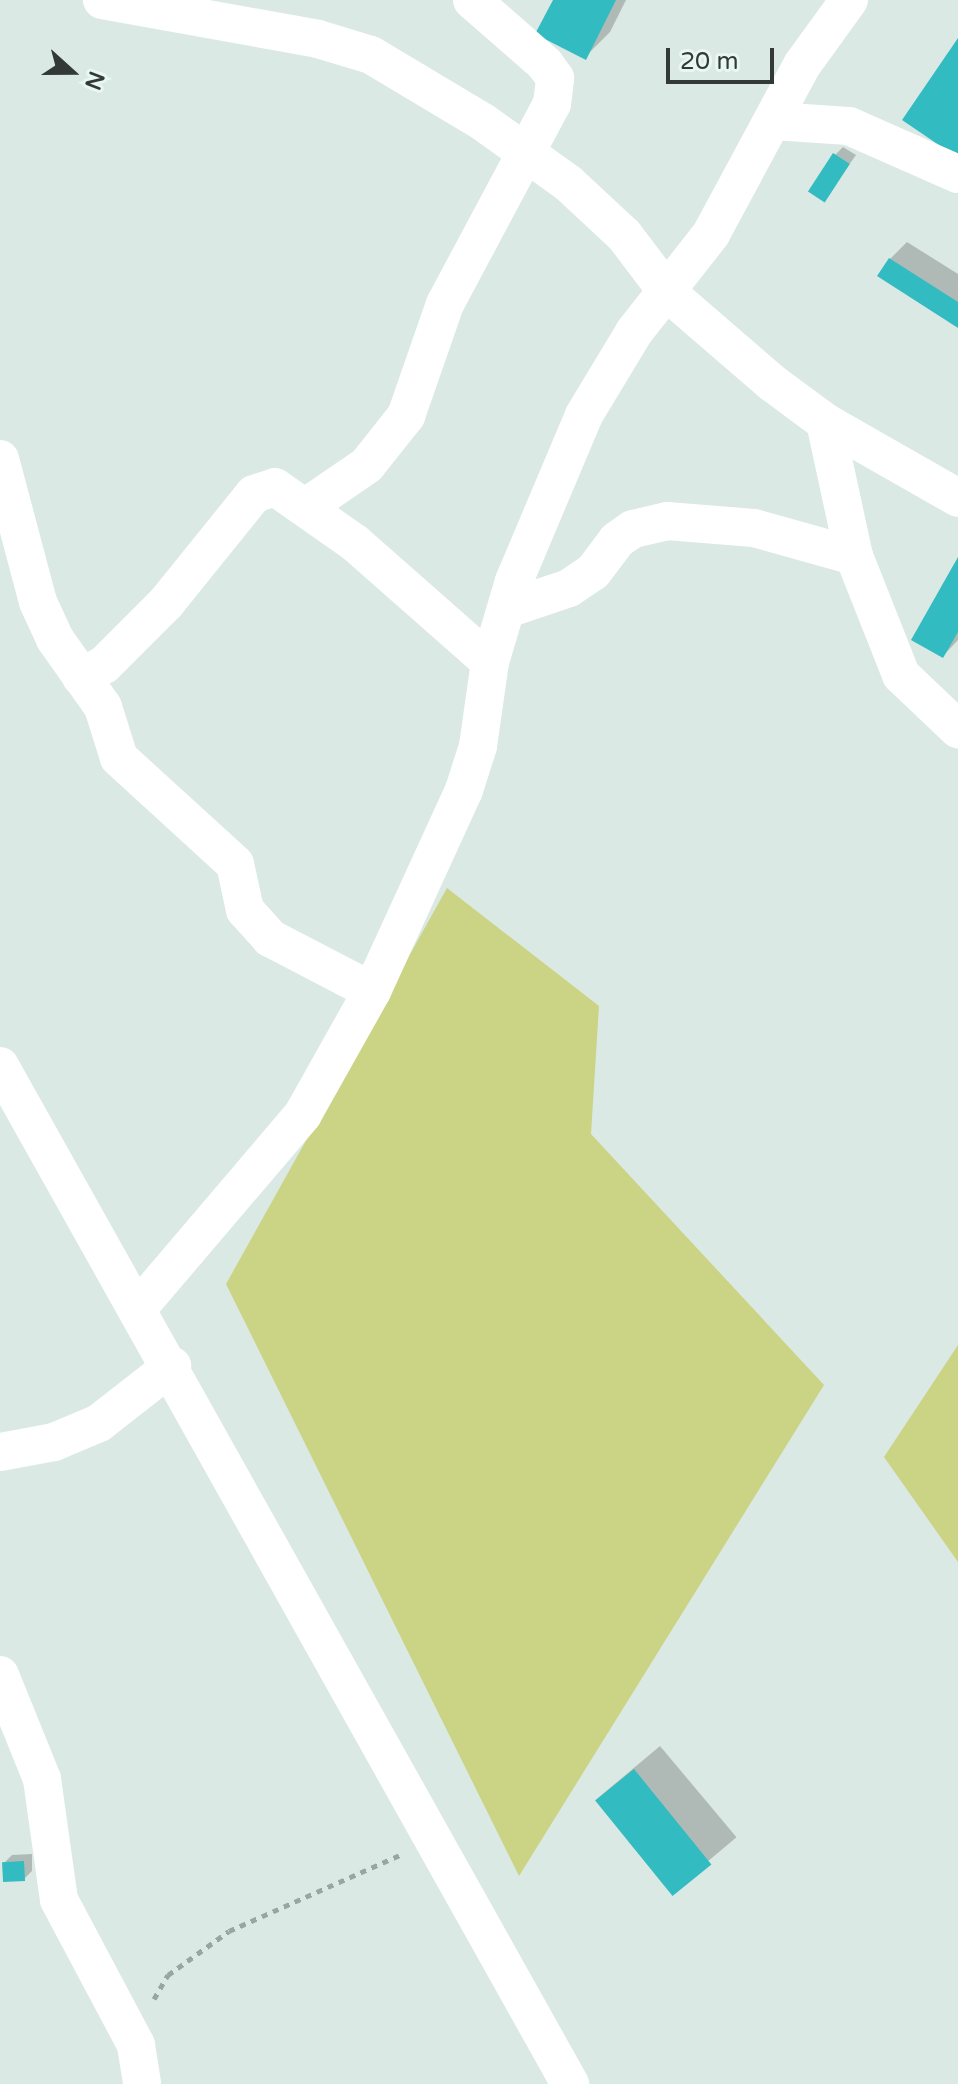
<!DOCTYPE html>
<style>
body{margin:0}
#map{position:relative;width:958px;height:2084px;overflow:hidden;background:#dbe9e4;font-family:"Varela Round",sans-serif}
div>[style]{position:absolute}
.green>*{inset:0;background:#cbd384}
.shadow>*{inset:0;background:#0003;transform-origin:0 0}
.building>*{inset:0;background:#32bbc0;transform-origin:0 0}
.path>*{height:5px;margin-top:-2.5px;transform-origin:0;background:repeating-linear-gradient(90deg,#9aa5a1 0 6px,transparent 0 12px)}
.minor>*{height:38px;margin:-19px;padding:0 19px;transform-origin:19px;border-radius:19px;background:#fff}
span{translate:-50% -50%;white-space:nowrap;text-align:center;line-height:1.15;-webkit-text-stroke:8px #e8f7f1;paint-order:stroke}
.north{position:absolute;left:32px;top:32px;width:80px;height:80px;-webkit-text-stroke:6px #e8f7f1;paint-order:stroke;rotate:111deg;font-size:22px;font-weight:700;line-height:32px;text-align:center;color:#333937}
.north::after{content:'';display:block;margin:auto;width:28px;height:36px;background:#333937;clip-path:polygon(50% 0,100% 100%,50% 72%,0 100%)}
.scale{position:absolute;left:666px;top:48px;width:108px;height:36px;box-sizing:border-box;border:4px solid #333937;border-top:0;padding-left:10px;font-size:24px;line-height:28px;white-space:nowrap;color:#333937;-webkit-text-stroke:6px #e8f7f1;paint-order:stroke}
</style>
<div id="map">
<div class="green">
<i style="clip-path:polygon(447px 888px,599px 1006px,591px 1134px,824px 1385px,519px 1876px,226px 1284px)"></i>
<i style="clip-path:polygon(958px 1345px,958px 1562px,884px 1457px)"></i>
</div>
<div class="shadow">
<i style="clip-path:polygon(555px 0,626px 0,610px 32px,585px 57px)"></i>
<i style="clip-path:polygon(843px 147px,856px 155px,825px 199px,835px 155px)"></i>
<i style="clip-path:polygon(907px 242px,958px 274px,958px 325px,890px 259px)"></i>
<i style="clip-path:polygon(958px 561px,958px 640px,943px 656px)"></i>
<i style="left:660px;top:1746px;width:119px;height:84px;rotate:50deg"></i>
<i style="clip-path:polygon(32px 1854px,32px 1871px,24px 1879px,4px 1863px,12px 1855px)"></i>
</div>
<div class="building">
<i style="clip-path:polygon(553px 0,616px 0,586px 60px,535px 34px)"></i>
<i style="clip-path:polygon(958px 38px,958px 158px,902px 120px)"></i>
<i style="left:833px;top:153px;width:20px;height:46px;rotate:33deg"></i>
<i style="clip-path:polygon(889px 258px,958px 302px,958px 328px,877px 276px)"></i>
<i style="clip-path:polygon(958px 557px,958px 632px,943px 658px,911px 640px)"></i>
<i style="left:634px;top:1769px;width:123px;height:50px;rotate:51deg"></i>
<i style="left:24px;top:1861px;width:20px;height:22px;rotate:87deg"></i>
</div>
<div class="path">
<i style="left:154px;top:1999px;width:28px;rotate:-60deg"></i>
<i style="left:168px;top:1975px;width:75px;rotate:-35.8deg"></i>
<i style="left:229px;top:1931px;width:187px;rotate:-24deg"></i>
</div>
<div class="minor">
<i style="left:102px;top:0;width:219px;rotate:10.2deg"></i>
<i style="left:318px;top:39px;width:55px;rotate:16.8deg"></i>
<i style="left:371px;top:55px;width:131px;rotate:30.9deg"></i>
<i style="left:483px;top:122px;width:105px;rotate:35.7deg"></i>
<i style="left:568px;top:183px;width:76px;rotate:42.9deg"></i>
<i style="left:624px;top:235px;width:73px;rotate:52.8deg"></i>
<i style="left:668px;top:293px;width:136px;rotate:40.8deg"></i>
<i style="left:771px;top:382px;width:67px;rotate:36.5deg"></i>
<i style="left:825px;top:422px;width:153px;rotate:29.7deg"></i>
<i style="left:773px;top:121px;width:76px;rotate:3.8deg"></i>
<i style="left:849px;top:126px;width:119px;rotate:23.8deg"></i>
<i style="left:825px;top:422px;width:137px;rotate:77.8deg"></i>
<i style="left:854px;top:556px;width:128px;rotate:68.4deg"></i>
<i style="left:901px;top:675px;width:79px;rotate:43.5deg"></i>
<i style="left:0;top:459px;width:148px;rotate:75.1deg"></i>
<i style="left:38px;top:602px;width:41px;rotate:65.3deg"></i>
<i style="left:55px;top:639px;width:83px;rotate:54.8deg"></i>
<i style="left:103px;top:707px;width:53px;rotate:72.6deg"></i>
<i style="left:119px;top:758px;width:157px;rotate:42.4deg"></i>
<i style="left:235px;top:864px;width:47px;rotate:77.7deg"></i>
<i style="left:245px;top:910px;width:38px;rotate:48deg"></i>
<i style="left:270px;top:938px;width:115px;rotate:27.5deg"></i>
<i style="left:306px;top:507px;width:74px;rotate:-34.5deg"></i>
<i style="left:367px;top:465px;width:63px;rotate:-51.5deg"></i>
<i style="left:406px;top:416px;width:119px;rotate:-70.8deg"></i>
<i style="left:445px;top:304px;width:227px;rotate:-61.9deg"></i>
<i style="left:552px;top:104px;width:26px;rotate:-83deg"></i>
<i style="left:555px;top:78px;width:17px;rotate:-126deg"></i>
<i style="left:545px;top:64px;width:97px;rotate:-138.8deg"></i>
<i style="left:507px;top:609px;width:65px;rotate:-18.7deg"></i>
<i style="left:569px;top:588px;width:29px;rotate:-34deg"></i>
<i style="left:593px;top:572px;width:40px;rotate:-53deg"></i>
<i style="left:617px;top:540px;width:19px;rotate:-35deg"></i>
<i style="left:633px;top:529px;width:35px;rotate:-13deg"></i>
<i style="left:667px;top:521px;width:87px;rotate:4.6deg"></i>
<i style="left:754px;top:528px;width:104px;rotate:15.6deg"></i>
<i style="left:81px;top:677px;width:26px;rotate:-28deg"></i>
<i style="left:104px;top:665px;width:88px;rotate:-45deg"></i>
<i style="left:166px;top:603px;width:140px;rotate:-51.1deg"></i>
<i style="left:254px;top:494px;width:22px;rotate:-18deg"></i>
<i style="left:275px;top:487px;width:98px;rotate:35deg"></i>
<i style="left:355px;top:543px;width:180px;rotate:41.4deg"></i>
<i style="left:0;top:1066px;width:1167px;rotate:60.75deg"></i>
<i style="left:139px;top:1307px;width:253px;rotate:-49.6deg"></i>
<i style="left:303px;top:1114px;width:141px;rotate:-60.7deg"></i>
<i style="left:372px;top:991px;width:221px;rotate:-65.4deg"></i>
<i style="left:464px;top:790px;width:46px;rotate:-72.3deg"></i>
<i style="left:478px;top:746px;width:85px;rotate:-81.9deg"></i>
<i style="left:490px;top:662px;width:84px;rotate:-73.5deg"></i>
<i style="left:514px;top:581px;width:180px;rotate:-67.1deg"></i>
<i style="left:584px;top:415px;width:97px;rotate:-58.9deg"></i>
<i style="left:634px;top:332px;width:125px;rotate:-51.8deg"></i>
<i style="left:711px;top:234px;width:192px;rotate:-61.7deg"></i>
<i style="left:802px;top:65px;width:80px;rotate:-54.1deg"></i>
<i style="left:0;top:1452px;width:55px;rotate:-10.5deg"></i>
<i style="left:54px;top:1442px;width:49px;rotate:-22.9deg"></i>
<i style="left:99px;top:1423px;width:93px;rotate:-38deg"></i>
<i style="left:0;top:1675px;width:112px;rotate:68deg"></i>
<i style="left:42px;top:1779px;width:122px;rotate:82deg"></i>
<i style="left:59px;top:1900px;width:164px;rotate:62deg"></i>
<i style="left:136px;top:2045px;width:39px;rotate:81deg"></i>
</div>
<div class="north">N</div>
<div class="scale">20 m</div>
</div>
